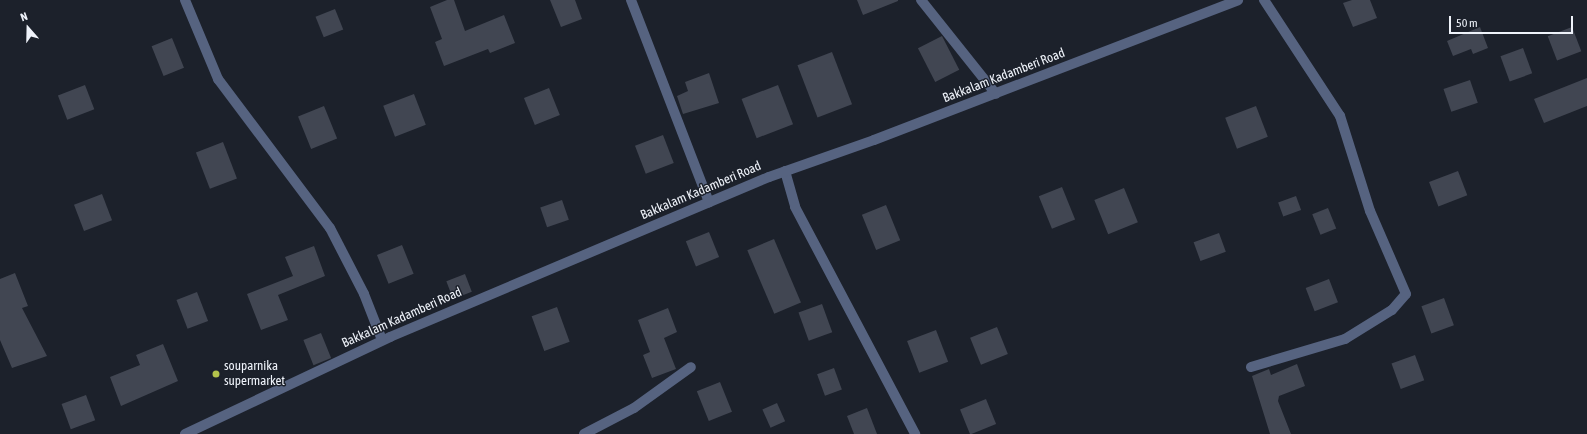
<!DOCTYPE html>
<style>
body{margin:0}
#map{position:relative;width:1587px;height:434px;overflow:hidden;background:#1c212b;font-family:"Asap Condensed",sans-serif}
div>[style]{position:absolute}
.building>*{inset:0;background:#414652;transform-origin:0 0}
.street>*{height:10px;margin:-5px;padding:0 5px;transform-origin:5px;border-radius:5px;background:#566380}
.dots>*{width:11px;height:11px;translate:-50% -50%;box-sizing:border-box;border:2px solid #1c212b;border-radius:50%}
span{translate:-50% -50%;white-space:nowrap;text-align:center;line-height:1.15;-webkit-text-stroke:3px #1c212b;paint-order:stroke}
.street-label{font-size:13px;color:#eff3fa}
.poi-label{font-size:13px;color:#eff3fa}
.left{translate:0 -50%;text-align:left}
.north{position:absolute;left:8px;top:8px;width:40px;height:40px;-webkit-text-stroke:3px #1c212b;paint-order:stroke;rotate:340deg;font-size:11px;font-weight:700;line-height:16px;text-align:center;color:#eff3fa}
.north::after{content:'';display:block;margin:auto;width:14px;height:18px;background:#eff3fa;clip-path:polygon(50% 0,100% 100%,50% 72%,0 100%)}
.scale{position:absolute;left:1449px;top:16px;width:124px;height:18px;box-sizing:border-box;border:2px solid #eff3fa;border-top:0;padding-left:5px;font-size:12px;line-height:14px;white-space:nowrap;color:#eff3fa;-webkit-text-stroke:3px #1c212b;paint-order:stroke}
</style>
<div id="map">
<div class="building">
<i style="clip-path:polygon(447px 0,454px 0,465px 31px,504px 15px,515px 43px,490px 53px,488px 49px,444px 66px,435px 42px,442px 39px,430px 7px)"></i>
<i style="clip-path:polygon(550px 0,575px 0,582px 19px,561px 27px)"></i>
<i style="clip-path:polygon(857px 0,898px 0,898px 1px,863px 15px)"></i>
<i style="clip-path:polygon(1352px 0,1370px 0,1377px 18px,1353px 27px,1343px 3px)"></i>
<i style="left:335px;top:9px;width:22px;height:21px;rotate:68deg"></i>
<i style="clip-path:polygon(1480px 27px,1488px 48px,1473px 54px,1471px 49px,1453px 56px,1447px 41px)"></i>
<i style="left:1572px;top:27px;width:26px;height:26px;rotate:69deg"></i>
<i style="left:942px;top:36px;width:38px;height:27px;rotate:63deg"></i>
<i style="left:172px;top:38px;width:32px;height:22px;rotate:68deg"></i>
<i style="left:1523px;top:48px;width:27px;height:24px;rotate:70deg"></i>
<i style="left:832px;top:52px;width:56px;height:37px;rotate:69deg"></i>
<i style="clip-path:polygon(709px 73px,719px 103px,683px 114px,677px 96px,688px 91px,685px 82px)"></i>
<i style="clip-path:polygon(1587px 78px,1587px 106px,1544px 123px,1534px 99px)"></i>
<i style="left:1470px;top:80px;width:24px;height:28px;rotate:71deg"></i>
<i style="left:85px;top:85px;width:26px;height:29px;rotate:69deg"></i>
<i style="left:778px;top:85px;width:42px;height:39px;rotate:69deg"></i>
<i style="left:549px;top:88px;width:29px;height:27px;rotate:68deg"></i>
<i style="left:414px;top:94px;width:33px;height:33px;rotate:69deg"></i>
<i style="left:324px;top:106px;width:35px;height:28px;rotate:68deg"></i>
<i style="left:1256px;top:106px;width:33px;height:33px;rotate:69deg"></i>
<i style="left:663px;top:135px;width:30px;height:30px;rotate:69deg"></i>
<i style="left:223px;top:142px;width:39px;height:29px;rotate:69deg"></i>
<i style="left:1458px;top:171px;width:26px;height:31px;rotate:69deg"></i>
<i style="left:1062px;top:187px;width:35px;height:25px;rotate:68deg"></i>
<i style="left:1124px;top:188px;width:37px;height:32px;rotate:68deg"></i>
<i style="left:102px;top:194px;width:28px;height:30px;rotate:69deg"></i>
<i style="left:1296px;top:196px;width:15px;height:19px;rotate:70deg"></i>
<i style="left:562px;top:200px;width:21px;height:23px;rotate:71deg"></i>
<i style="left:886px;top:205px;width:38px;height:26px;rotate:68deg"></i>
<i style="left:1328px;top:208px;width:22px;height:17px;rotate:68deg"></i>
<i style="left:709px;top:232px;width:27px;height:25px;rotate:68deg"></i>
<i style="left:1219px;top:233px;width:20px;height:27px;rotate:70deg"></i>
<i style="left:774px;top:239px;width:69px;height:29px;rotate:67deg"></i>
<i style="left:402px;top:245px;width:31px;height:27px;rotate:68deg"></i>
<i style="clip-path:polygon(314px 246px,325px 276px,278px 295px,288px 320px,261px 330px,247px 294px,293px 276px,285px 257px)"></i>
<i style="clip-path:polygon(15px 273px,28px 306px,22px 308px,47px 356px,12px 368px,0 340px,0 279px)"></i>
<i style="left:465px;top:274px;width:19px;height:20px;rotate:69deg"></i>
<i style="left:1329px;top:279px;width:25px;height:25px;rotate:69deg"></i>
<i style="left:197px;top:292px;width:31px;height:22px;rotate:69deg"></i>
<i style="left:1444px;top:298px;width:29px;height:24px;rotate:70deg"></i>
<i style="left:822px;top:304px;width:30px;height:25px;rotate:70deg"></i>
<i style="left:557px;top:307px;width:37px;height:27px;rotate:70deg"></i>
<i style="clip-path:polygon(668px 308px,677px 332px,664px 338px,676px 369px,652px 378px,643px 355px,650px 352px,638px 320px)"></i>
<i style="left:997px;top:327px;width:29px;height:29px;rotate:68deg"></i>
<i style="left:936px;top:330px;width:34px;height:31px;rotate:69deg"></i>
<i style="left:321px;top:333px;width:27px;height:19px;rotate:68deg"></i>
<i style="clip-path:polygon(163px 344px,178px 381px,121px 406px,110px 377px,140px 365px,136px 355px)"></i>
<i style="left:1415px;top:355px;width:27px;height:25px;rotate:70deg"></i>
<i style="clip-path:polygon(1297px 364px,1305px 386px,1279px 396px,1278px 401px,1291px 434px,1270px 434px,1252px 376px,1269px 369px,1271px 375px)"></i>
<i style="left:834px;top:368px;width:23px;height:18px;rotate:70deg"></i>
<i style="left:720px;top:382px;width:32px;height:25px;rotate:68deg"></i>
<i style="left:86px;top:395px;width:27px;height:26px;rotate:70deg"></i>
<i style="left:986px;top:399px;width:27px;height:28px;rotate:68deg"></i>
<i style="left:777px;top:403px;width:20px;height:16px;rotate:66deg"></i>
<i style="clip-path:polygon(867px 408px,877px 434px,854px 434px,847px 416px)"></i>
</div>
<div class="street">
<i style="left:185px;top:0;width:86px;rotate:67.3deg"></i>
<i style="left:218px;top:79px;width:186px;rotate:53.1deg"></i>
<i style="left:330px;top:228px;width:74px;rotate:62.7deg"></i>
<i style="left:364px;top:294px;width:49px;rotate:68.6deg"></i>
<i style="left:631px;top:0;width:217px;rotate:68.9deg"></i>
<i style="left:921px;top:0;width:120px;rotate:51.4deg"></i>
<i style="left:785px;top:171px;width:37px;rotate:74deg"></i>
<i style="left:795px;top:207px;width:257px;rotate:62.1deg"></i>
<i style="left:1251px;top:367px;width:98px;rotate:-16.6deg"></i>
<i style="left:1345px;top:339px;width:55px;rotate:-31.7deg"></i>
<i style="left:1392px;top:310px;width:21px;rotate:-49deg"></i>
<i style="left:1406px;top:294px;width:90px;rotate:-113.4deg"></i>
<i style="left:1370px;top:211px;width:100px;rotate:-107.5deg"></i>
<i style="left:1340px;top:116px;width:139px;rotate:-123.2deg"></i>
<i style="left:185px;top:434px;width:227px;rotate:-25.3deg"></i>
<i style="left:390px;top:337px;width:411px;rotate:-22.9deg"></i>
<i style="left:769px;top:177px;width:111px;rotate:-19.4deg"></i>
<i style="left:874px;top:140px;width:390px;rotate:-21deg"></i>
<i style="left:584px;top:434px;width:56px;rotate:-27.5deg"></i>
<i style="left:634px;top:408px;width:70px;rotate:-35.7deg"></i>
</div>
<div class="dots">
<i style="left:216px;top:374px;background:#b3c24b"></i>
</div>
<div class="street-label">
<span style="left:1004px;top:76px;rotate:-21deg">Bakkalam Kadamberi Road</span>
<span style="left:701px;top:191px;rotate:-23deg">Bakkalam Kadamberi Road</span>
<span style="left:402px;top:318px;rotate:-24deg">Bakkalam Kadamberi Road</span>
</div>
<div class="poi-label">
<span class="left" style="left:224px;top:374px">souparnika<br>supermarket</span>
</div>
<div class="north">N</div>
<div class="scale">50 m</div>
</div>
